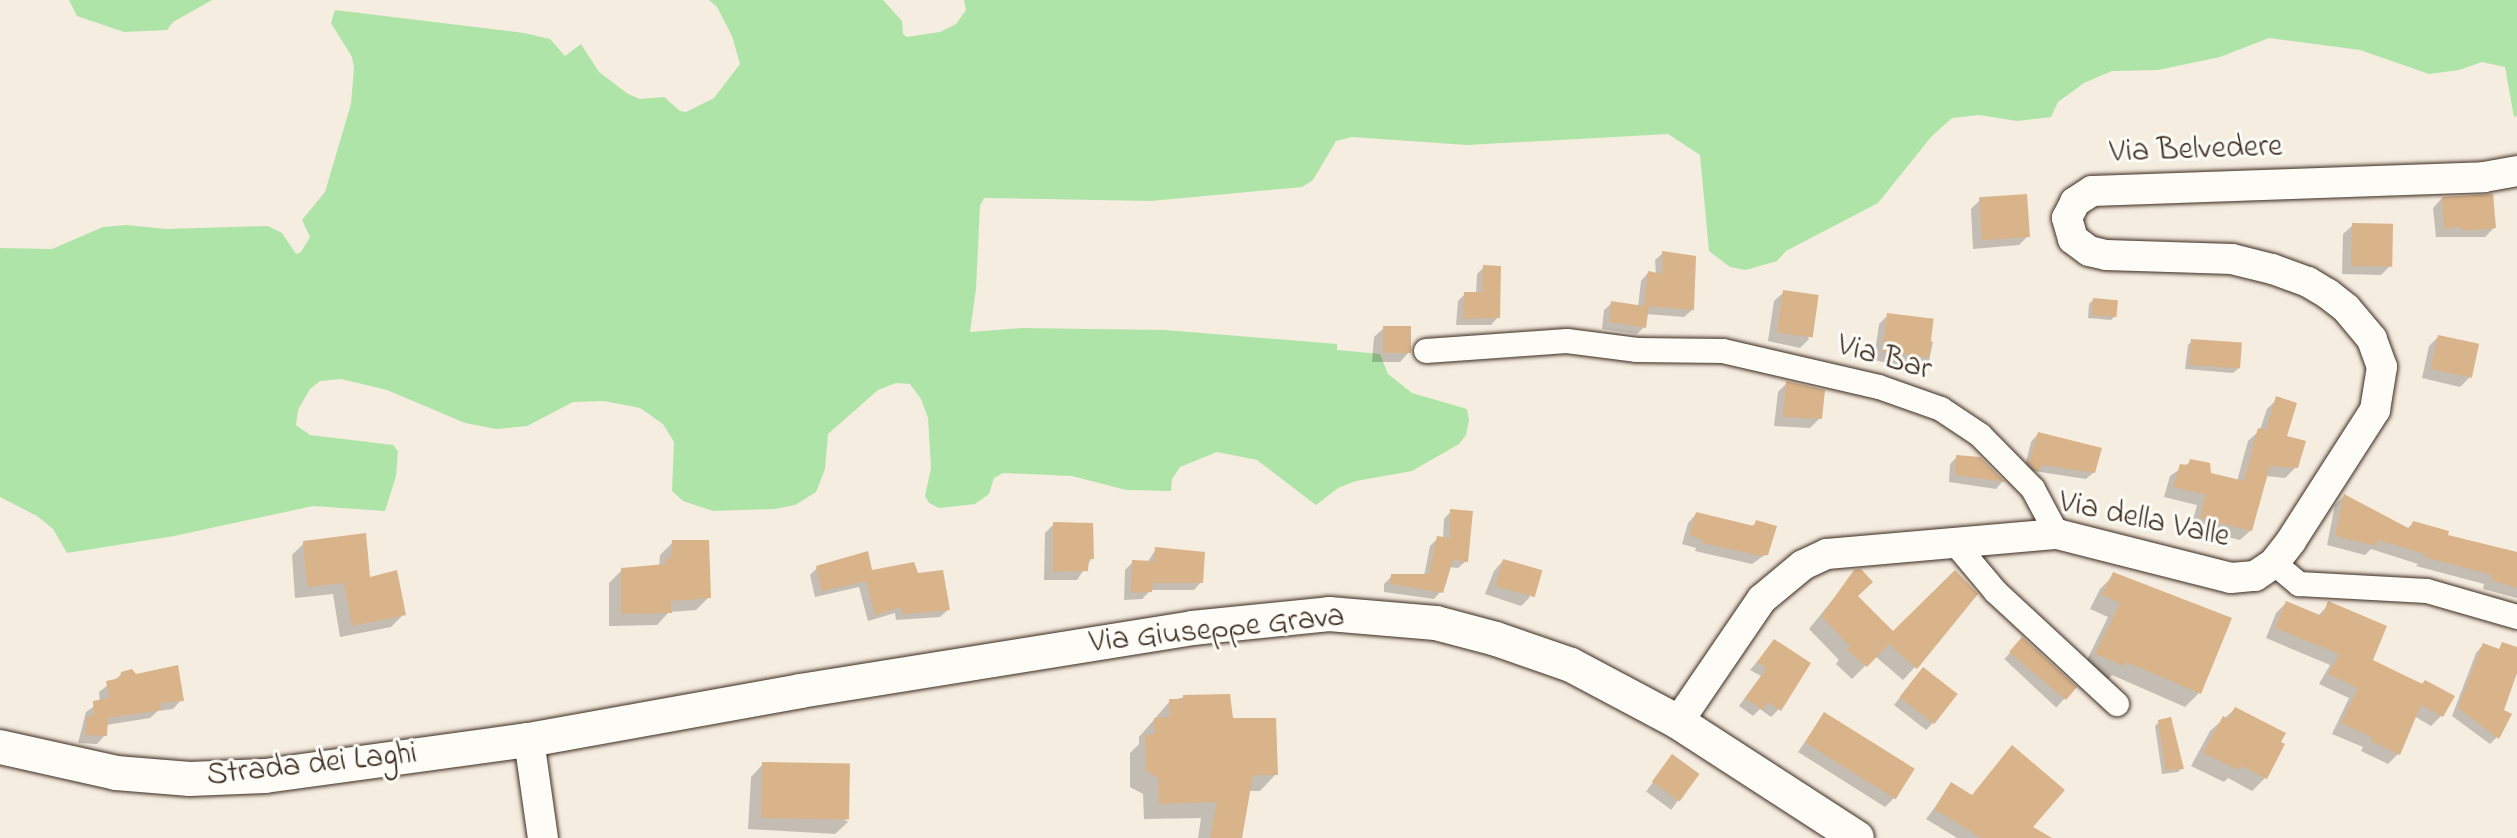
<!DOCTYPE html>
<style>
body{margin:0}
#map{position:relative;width:2517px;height:838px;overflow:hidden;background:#f6ede1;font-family:"Indie Flower",sans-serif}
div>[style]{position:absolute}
.green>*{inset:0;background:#aee4a7}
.shadow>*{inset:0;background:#0003;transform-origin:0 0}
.building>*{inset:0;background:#d9b38a;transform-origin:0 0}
.roads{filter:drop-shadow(0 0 2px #3b2a1e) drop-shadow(0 0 2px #3b2a1e)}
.minor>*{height:24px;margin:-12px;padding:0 12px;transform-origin:12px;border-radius:12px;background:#fdfcf7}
.tertiary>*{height:30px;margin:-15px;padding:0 15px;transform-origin:15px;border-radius:15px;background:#fdfcf7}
.secondary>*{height:34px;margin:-17px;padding:0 17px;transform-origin:17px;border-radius:17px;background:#fdfcf7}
span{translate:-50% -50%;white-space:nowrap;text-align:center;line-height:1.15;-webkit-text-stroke:6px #fdfcf7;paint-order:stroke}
.street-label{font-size:32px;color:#3b2a1e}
</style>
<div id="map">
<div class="green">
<i style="clip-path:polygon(69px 0,212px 0,173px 22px,167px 30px,124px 32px,77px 16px)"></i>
<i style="clip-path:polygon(709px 0,883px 0,902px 21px,903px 34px,907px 37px,940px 32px,956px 24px,966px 10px,964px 0,2517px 0,2517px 116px,2514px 117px,2505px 67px,2482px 62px,2459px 70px,2429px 74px,2360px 50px,2269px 38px,2220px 57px,2158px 70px,2112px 71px,2084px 83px,2058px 102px,2051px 117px,2017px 121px,1979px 115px,1952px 118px,1931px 137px,1878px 203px,1786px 251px,1777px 261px,1746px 270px,1730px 267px,1709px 251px,1700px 155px,1668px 134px,1467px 145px,1352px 137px,1336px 141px,1313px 180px,1302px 187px,1151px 201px,984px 198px,980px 206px,976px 289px,970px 332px,1021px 328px,1165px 330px,1337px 344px,1337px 350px,1380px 354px,1388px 374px,1412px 393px,1467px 409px,1469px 420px,1466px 435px,1459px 444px,1412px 471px,1356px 481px,1338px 488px,1316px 505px,1257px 460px,1217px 452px,1180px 467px,1172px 479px,1171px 491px,1126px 490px,1072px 476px,1003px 473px,994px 478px,989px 494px,975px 504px,939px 508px,929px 503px,925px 496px,931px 468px,928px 418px,921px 399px,910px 384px,896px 383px,878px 390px,828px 434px,825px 469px,816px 492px,795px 505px,775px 509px,713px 511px,683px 501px,672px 491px,674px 442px,663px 424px,640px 408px,604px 401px,573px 402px,527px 426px,496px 429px,465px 423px,387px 390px,341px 379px,320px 381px,310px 389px,298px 410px,296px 425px,310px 435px,393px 445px,398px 451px,396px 476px,385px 511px,313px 506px,174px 536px,67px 553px,53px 529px,37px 516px,0 497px,0 248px,52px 249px,103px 227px,126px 225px,166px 229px,268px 226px,282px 233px,296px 254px,301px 252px,310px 237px,302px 220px,325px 192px,351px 104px,354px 68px,352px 57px,331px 23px,335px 10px,524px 33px,550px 39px,565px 56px,581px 44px,599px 72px,628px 94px,640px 99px,664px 97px,680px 111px,686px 112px,714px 98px,740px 64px,732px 36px,717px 7px)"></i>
</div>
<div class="shadow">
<i style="clip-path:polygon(2442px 198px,2494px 228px,2485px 237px,2436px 237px,2433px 208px)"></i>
<i style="clip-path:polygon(1980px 200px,2028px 236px,2019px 245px,1973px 249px,1971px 209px)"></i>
<i style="clip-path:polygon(2353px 225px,2390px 266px,2381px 275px,2342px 274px,2343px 234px)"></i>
<i style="clip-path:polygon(1663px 253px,1692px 310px,1684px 317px,1646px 314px,1644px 327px,1637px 334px,1602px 329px,1604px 310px,1612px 303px,1638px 307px,1641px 281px,1648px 273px,1656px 275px,1655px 260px)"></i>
<i style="clip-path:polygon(1484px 267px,1498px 317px,1491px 325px,1456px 325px,1458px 301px,1465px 294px,1476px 294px,1477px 274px)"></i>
<i style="clip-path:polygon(1784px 292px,1809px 339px,1800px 348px,1768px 341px,1774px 301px)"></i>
<i style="clip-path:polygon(2093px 300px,2115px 316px,2111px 320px,2088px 318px,2089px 304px)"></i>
<i style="clip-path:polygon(1888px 315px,1933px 342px,1929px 361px,1920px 370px,1874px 360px,1879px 324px)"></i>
<i style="clip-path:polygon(1384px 328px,1409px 352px,1400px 362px,1372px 362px,1374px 337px)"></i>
<i style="clip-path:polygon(2438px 337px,2469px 378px,2460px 387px,2422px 378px,2429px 346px)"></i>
<i style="clip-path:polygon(2192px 341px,2238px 369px,2233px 373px,2185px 369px,2188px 345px)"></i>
<i style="clip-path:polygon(1787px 383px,1820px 418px,1810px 428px,1774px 426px,1778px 392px)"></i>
<i style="clip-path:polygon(2277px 399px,2284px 437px,2296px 467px,2285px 478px,2265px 476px,2251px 530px,2240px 540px,2191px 528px,2197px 505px,2164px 497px,2170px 476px,2190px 462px,2209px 474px,2237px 481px,2248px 441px,2260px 430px,2267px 409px)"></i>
<i style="clip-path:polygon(2038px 434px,2094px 472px,2086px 479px,2034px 471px,2029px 477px,2025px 466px,2031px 442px)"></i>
<i style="clip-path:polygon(1957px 457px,1979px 459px,2002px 482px,1996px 489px,1949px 482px,1950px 464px)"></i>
<i style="clip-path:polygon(2344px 496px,2407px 529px,2413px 523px,2446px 537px,2517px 555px,2517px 598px,2483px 589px,2484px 584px,2416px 566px,2418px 564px,2371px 549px,2365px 555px,2327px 545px,2335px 505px)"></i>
<i style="clip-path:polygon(1451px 511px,1466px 561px,1458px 568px,1448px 567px,1441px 591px,1434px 599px,1384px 592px,1384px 584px,1392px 576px,1424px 576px,1430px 546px,1438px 538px,1443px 539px,1444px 519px)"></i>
<i style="clip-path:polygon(1696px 514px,1751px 527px,1757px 522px,1766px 554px,1752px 564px,1695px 551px,1696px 548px,1682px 544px,1688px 523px)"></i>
<i style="clip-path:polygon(1054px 524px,1092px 558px,1077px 580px,1044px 580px,1045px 533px)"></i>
<i style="clip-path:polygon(673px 542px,709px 597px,696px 610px,669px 612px,657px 625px,609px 626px,609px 583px,622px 570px,659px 567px,660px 555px)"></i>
<i style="clip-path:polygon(304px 543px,369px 579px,403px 615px,391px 627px,340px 637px,333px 594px,295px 598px,292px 555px)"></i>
<i style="clip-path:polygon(1156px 549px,1201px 582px,1194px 590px,1151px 590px,1142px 599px,1124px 600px,1125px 570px,1133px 562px,1147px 563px)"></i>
<i style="clip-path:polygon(1503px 561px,1530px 597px,1521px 606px,1485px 594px,1494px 571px)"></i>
<i style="clip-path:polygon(817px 568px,916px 576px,948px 610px,940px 617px,896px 620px,895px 613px,868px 621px,859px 587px,815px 597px,810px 575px)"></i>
<i style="clip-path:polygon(1855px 572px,1856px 596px,1915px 667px,1903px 680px,1875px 656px,1852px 679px,1836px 664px,1839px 660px,1809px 629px)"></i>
<i style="clip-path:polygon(2114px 575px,2229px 619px,2199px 693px,2185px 707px,2112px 675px,2108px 679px,2083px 668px,2108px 617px,2090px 609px,2100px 589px)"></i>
<i style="clip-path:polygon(2286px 603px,2317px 617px,2329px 604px,2371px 661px,2452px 697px,2441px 716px,2431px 726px,2414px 716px,2398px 754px,2388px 764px,2361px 751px,2363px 747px,2332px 734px,2349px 698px,2319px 684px,2330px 665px,2266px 638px,2276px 613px)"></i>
<i style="left:2022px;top:640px;width:71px;height:26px;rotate:43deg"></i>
<i style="clip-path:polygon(1774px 642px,1779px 709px,1771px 717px,1760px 709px,1753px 716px,1739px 706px,1761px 676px,1750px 670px)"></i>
<i style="clip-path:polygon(2483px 645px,2497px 737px,2490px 744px,2452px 716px,2476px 653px)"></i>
<i style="clip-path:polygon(122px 674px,135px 676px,181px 700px,173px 709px,158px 711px,150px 718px,106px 725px,105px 735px,97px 744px,78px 743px,86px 712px,100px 702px,99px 692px)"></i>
<i style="clip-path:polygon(1916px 677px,1933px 723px,1926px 730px,1894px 705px)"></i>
<i style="clip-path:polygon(1184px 697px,1231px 721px,1276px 774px,1260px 791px,1248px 791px,1240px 838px,1198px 838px,1201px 818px,1144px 819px,1143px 794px,1130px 787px,1130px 753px,1139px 744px,1139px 737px,1170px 701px)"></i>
<i style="clip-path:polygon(2235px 709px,2265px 778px,2252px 791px,2228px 778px,2224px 782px,2191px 766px,2210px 731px)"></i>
<i style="clip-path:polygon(1824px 714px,1895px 797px,1885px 807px,1798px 752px)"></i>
<i style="clip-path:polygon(2159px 722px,2182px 768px,2178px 772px,2162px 774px,2155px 726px)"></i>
<i style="left:1672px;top:756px;width:31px;height:44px;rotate:36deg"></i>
<i style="clip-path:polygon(763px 764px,848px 822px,835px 834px,748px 829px,751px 777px)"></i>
<i style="clip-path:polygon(1952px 785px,2030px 827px,2046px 838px,1957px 838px,1926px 819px)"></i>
</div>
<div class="building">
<i style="left:2027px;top:194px;width:43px;height:48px;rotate:86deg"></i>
<i style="clip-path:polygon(2493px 194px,2496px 228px,2462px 231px,2462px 227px,2444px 229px,2442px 197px)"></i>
<i style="left:2352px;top:223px;width:41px;height:43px;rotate:1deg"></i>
<i style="clip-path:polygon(1662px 251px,1696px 256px,1694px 310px,1645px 306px,1649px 306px,1646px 328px,1609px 322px,1611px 301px,1644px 306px,1648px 271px,1663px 274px)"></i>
<i style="clip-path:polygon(1483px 265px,1501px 266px,1500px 318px,1463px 319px,1464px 292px,1482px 292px)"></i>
<i style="left:1783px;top:290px;width:36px;height:43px;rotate:8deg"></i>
<i style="left:2093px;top:298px;width:25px;height:17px;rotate:5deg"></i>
<i style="left:1887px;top:313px;width:47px;height:39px;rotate:7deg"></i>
<i style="left:1383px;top:326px;width:28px;height:27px"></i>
<i style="left:2438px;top:335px;width:42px;height:35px;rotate:12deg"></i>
<i style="left:2191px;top:339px;width:51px;height:26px;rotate:4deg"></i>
<i style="clip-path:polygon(1786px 381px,1825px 390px,1822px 419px,1783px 417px)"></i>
<i style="clip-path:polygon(2276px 396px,2297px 403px,2287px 436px,2306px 441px,2298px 468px,2270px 466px,2252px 531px,2200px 518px,2206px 495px,2173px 487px,2180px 464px,2188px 465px,2190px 459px,2210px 463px,2211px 473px,2244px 481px,2258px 428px,2266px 430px)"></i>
<i style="clip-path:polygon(2038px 432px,2102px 448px,2095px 473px,2043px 465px,2037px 472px,2027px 461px,2030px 461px)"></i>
<i style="clip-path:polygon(1956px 455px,1980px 457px,2005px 482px,1955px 475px)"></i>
<i style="clip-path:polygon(2344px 494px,2410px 529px,2413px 521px,2449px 531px,2448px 535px,2517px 552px,2517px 588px,2491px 580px,2492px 575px,2424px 557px,2425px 554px,2378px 540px,2376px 546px,2335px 536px)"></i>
<i style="clip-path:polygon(1450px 509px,1473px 511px,1468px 562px,1453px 560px,1443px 593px,1390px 584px,1391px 574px,1429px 574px,1437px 536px,1450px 538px)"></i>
<i style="clip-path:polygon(1696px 512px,1754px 526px,1756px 520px,1777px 526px,1768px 555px,1761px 556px,1702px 543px,1703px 540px,1689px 535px)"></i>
<i style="clip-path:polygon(1053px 522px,1093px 523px,1094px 559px,1089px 559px,1088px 571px,1053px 572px)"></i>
<i style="clip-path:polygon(366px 533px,370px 577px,397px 570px,406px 615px,352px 626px,344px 583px,307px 587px,303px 541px)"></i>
<i style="clip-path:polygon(672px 540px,709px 540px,711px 598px,671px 601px,672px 613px,621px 614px,621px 568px,666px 564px,665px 559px,671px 558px)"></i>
<i style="clip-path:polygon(1155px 547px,1205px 552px,1203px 583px,1153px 583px,1152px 592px,1131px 593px,1132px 560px,1154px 561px)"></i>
<i style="clip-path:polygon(868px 551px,872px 570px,914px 562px,918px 573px,943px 570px,950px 610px,903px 614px,901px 607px,875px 615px,866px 581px,822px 591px,816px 566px)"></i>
<i style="left:1503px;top:559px;width:41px;height:28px;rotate:16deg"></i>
<i style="clip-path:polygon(1861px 569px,1873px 582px,1858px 596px,1893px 631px,1955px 570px,1978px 594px,1917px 669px,1889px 644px,1867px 667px,1847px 650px,1850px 646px,1821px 616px,1854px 570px)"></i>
<i style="clip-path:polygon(2113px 572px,2232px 618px,2201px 694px,2126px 662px,2124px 666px,2095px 654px,2120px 603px,2102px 595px)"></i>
<i style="clip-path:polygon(2286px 601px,2322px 616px,2328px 601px,2387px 626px,2373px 660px,2422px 684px,2425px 680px,2455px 696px,2443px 717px,2421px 705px,2400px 755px,2370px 741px,2372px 737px,2341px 723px,2358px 688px,2328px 674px,2339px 654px,2275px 628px)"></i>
<i style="clip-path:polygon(2022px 637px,2077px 687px,2066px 700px,2009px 652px)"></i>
<i style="clip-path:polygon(1774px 639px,1811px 663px,1781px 711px,1768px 702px,1763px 710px,1745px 698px,1767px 668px,1757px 662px)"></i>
<i style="clip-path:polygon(2502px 642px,2517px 647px,2517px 673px,2504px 710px,2512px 714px,2499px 739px,2458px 708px,2483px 643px,2499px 649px)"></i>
<i style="clip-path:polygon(178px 665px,184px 701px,160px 703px,161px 710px,108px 718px,107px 736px,85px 735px,87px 716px,94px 715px,93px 701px,109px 698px,106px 681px,120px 678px,121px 672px,132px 669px,136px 674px)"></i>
<i style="left:1923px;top:667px;width:44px;height:38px;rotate:38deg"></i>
<i style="clip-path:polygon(1230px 694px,1233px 718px,1276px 718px,1278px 775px,1253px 775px,1242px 838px,1210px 838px,1217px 802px,1159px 804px,1158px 778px,1146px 771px,1145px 735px,1154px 734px,1154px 718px,1170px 717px,1169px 699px,1183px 699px,1183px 695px)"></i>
<i style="clip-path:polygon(2235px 707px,2286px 733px,2281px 742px,2285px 744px,2267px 779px,2241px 766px,2238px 770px,2203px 753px,2223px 716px,2228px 719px)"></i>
<i style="left:1824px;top:712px;width:107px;height:36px;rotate:32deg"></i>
<i style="clip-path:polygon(2171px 717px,2184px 769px,2166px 770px,2158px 720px)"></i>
<i style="clip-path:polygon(2012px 745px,2065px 790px,2033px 827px,2052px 838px,1981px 838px,1934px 809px,1951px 782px,1972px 795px)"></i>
<i style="left:1672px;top:754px;width:34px;height:34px;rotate:36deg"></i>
<i style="left:762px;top:762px;width:88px;height:56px;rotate:1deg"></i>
</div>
<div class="roads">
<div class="minor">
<i style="left:1426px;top:351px;width:141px;rotate:-4.1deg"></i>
<i style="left:1567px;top:341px;width:71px;rotate:7.3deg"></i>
<i style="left:1637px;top:350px;width:86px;rotate:0.7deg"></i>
<i style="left:1723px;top:351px;width:160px;rotate:13deg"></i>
<i style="left:1879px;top:387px;width:66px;rotate:19.5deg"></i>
<i style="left:1941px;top:409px;width:47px;rotate:33.7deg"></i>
<i style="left:1980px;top:435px;width:76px;rotate:45.5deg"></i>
<i style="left:2033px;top:489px;width:51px;rotate:61.9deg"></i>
<i style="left:1954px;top:542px;width:65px;rotate:50deg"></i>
<i style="left:1996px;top:592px;width:165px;rotate:42.8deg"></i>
<i style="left:2274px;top:563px;width:33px;rotate:40deg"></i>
<i style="left:2299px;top:584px;width:128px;rotate:3.1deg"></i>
<i style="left:2427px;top:591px;width:94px;rotate:16.1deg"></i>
</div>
<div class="tertiary">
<i style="left:1678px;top:722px;width:149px;rotate:-55.7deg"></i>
<i style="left:1762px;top:599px;width:53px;rotate:-39.7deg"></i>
<i style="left:1803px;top:565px;width:26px;rotate:-25deg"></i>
<i style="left:1827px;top:554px;width:231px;rotate:-5deg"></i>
<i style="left:2057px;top:534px;width:179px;rotate:14.2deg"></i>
<i style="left:2231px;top:578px;width:24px;rotate:-5deg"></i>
<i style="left:2255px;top:576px;width:23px;rotate:-34deg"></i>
<i style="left:2274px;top:563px;width:28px;rotate:-52deg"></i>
<i style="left:2291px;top:541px;width:156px;rotate:-57.3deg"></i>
<i style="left:2375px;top:410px;width:44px;rotate:-80.8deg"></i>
<i style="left:2382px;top:367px;width:30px;rotate:-110deg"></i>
<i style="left:2372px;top:339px;width:40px;rotate:-130deg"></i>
<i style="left:2346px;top:308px;width:23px;rotate:-142deg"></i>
<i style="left:2328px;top:294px;width:23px;rotate:-149deg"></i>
<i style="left:2308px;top:282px;width:38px;rotate:-160deg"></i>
<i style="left:2272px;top:269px;width:41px;rotate:-166deg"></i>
<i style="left:2232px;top:259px;width:126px;rotate:-178.2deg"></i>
<i style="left:2106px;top:255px;width:17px;rotate:-167deg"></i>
<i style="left:2089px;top:251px;width:20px;rotate:-143deg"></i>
<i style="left:2073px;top:239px;width:22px;rotate:-106deg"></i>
<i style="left:2067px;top:218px;width:18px;rotate:-63deg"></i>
<i style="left:2075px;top:202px;width:20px;rotate:-33deg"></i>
<i style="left:2092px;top:191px;width:392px;rotate:-2deg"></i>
<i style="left:2484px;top:177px;width:34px;rotate:-10deg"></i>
<i style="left:529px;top:740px;width:99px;rotate:81.9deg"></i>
</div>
<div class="secondary">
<i style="left:0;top:747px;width:119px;rotate:12.6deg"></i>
<i style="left:116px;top:773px;width:74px;rotate:4.6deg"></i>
<i style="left:190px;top:779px;width:75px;rotate:-2.3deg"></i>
<i style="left:265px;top:776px;width:266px;rotate:-7.8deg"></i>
<i style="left:529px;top:740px;width:275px;rotate:-10.2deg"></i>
<i style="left:800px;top:691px;width:397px;rotate:-9.1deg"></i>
<i style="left:1192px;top:628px;width:138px;rotate:-5.8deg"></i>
<i style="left:1329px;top:614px;width:107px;rotate:4.8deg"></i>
<i style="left:1436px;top:623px;width:62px;rotate:14.9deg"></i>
<i style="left:1496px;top:639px;width:79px;rotate:19.1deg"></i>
<i style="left:1571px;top:665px;width:121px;rotate:28deg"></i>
<i style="left:1678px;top:722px;width:213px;rotate:32.9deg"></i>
</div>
</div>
<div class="street-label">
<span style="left:2196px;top:151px;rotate:-2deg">Via Belvedere</span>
<span style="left:1884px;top:359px;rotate:16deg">Via Bar</span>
<span style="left:2144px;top:521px;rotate:12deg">Via della Valle</span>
<span style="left:1217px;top:631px;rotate:-6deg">Via Giuseppe Grava</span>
<span style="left:312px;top:766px;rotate:-6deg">Strada dei Laghi</span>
</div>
</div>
